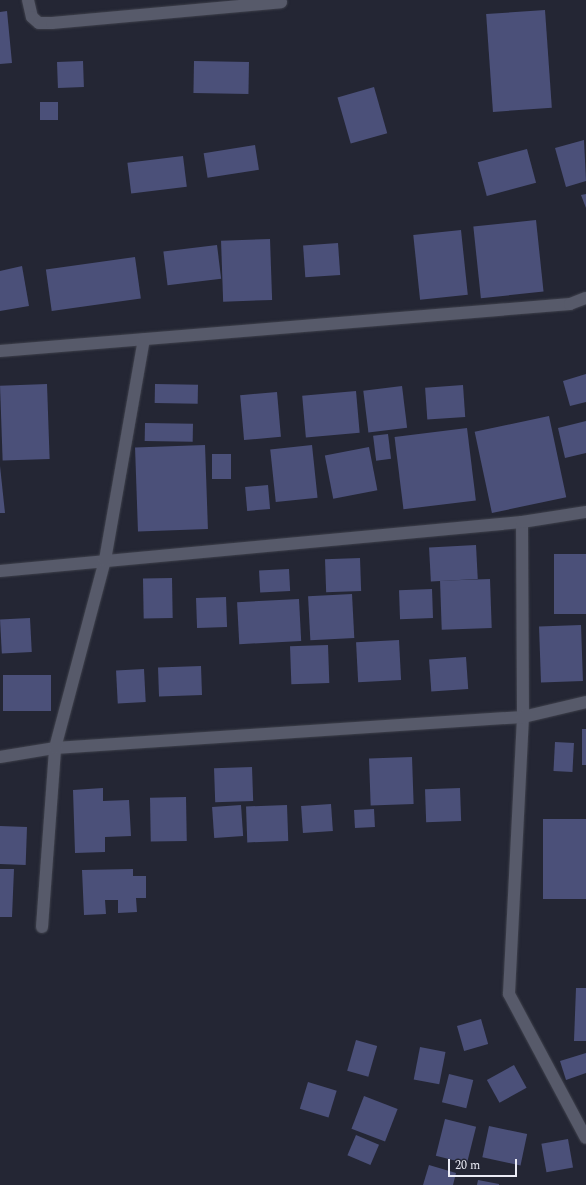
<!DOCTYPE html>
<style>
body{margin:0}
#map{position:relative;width:586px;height:1185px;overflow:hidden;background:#242634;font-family:Spectral,serif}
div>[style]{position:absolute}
.building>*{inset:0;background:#4b5079;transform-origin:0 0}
.roads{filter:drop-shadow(0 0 1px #3e404b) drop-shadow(0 0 1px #3e404b)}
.street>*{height:12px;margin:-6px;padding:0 6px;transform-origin:6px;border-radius:6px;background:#575a6a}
span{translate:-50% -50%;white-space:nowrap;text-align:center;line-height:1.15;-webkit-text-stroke:3.5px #242634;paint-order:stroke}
.scale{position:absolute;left:448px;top:1159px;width:69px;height:18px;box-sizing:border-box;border:2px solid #ebecf6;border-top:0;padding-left:5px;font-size:12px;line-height:14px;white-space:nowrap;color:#ebecf6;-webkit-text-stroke:3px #242634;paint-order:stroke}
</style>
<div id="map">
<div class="building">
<i style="left:545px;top:10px;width:98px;height:59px;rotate:86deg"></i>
<i style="clip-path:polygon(7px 11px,12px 63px,0 64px,0 12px)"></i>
<i style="left:83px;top:61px;width:26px;height:26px;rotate:88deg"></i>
<i style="left:194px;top:61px;width:55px;height:32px;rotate:1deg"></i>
<i style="left:374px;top:87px;width:48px;height:38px;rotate:74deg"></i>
<i style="left:40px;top:102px;width:18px;height:18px"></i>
<i style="clip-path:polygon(584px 140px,586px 181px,566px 187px,555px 148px)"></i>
<i style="left:255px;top:145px;width:25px;height:52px;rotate:81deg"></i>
<i style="left:527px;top:149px;width:35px;height:51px;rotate:75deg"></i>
<i style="left:183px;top:156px;width:31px;height:56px;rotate:83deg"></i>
<i style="clip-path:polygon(586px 194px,586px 208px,581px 195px)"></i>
<i style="left:536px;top:220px;width:72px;height:63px;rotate:84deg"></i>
<i style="left:461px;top:230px;width:65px;height:48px;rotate:84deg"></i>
<i style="left:270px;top:239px;width:61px;height:49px;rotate:88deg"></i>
<i style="left:338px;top:243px;width:32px;height:35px;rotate:86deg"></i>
<i style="left:217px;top:245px;width:34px;height:54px;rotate:83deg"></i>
<i style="left:135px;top:257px;width:42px;height:90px;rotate:82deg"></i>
<i style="clip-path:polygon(22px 266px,29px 306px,0 311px,0 271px)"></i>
<i style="clip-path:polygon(586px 374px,586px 402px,570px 406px,563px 381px)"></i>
<i style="left:47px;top:384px;width:75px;height:47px;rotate:88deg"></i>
<i style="left:155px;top:384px;width:43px;height:19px;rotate:1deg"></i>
<i style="left:463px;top:385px;width:32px;height:38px;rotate:86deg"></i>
<i style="left:402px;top:386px;width:42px;height:39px;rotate:83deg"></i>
<i style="left:356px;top:391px;width:42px;height:54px;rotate:85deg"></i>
<i style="left:277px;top:392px;width:45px;height:37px;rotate:85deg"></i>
<i style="left:549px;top:416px;width:83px;height:76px;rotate:78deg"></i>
<i style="clip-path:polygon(586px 421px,586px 453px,565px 458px,558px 428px)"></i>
<i style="left:145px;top:423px;width:48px;height:18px;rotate:1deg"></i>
<i style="left:467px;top:428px;width:73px;height:73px;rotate:83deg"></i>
<i style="left:388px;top:434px;width:25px;height:15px;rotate:83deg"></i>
<i style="left:205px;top:445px;width:84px;height:70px;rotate:88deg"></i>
<i style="left:312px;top:445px;width:53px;height:42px;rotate:84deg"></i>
<i style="left:369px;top:447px;width:44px;height:45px;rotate:79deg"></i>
<i style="left:212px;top:454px;width:19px;height:25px"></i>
<i style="clip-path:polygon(0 466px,5px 513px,0 513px)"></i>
<i style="left:268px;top:485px;width:24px;height:23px;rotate:85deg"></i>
<i style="left:476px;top:545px;width:34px;height:47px;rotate:87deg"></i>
<i style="left:586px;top:554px;width:60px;height:32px;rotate:90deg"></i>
<i style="left:360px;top:558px;width:33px;height:35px;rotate:88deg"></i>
<i style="left:289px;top:569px;width:22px;height:30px;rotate:87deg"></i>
<i style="left:172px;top:578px;width:40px;height:29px;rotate:89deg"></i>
<i style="left:490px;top:579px;width:49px;height:50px;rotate:88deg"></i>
<i style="left:432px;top:589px;width:29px;height:33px;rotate:88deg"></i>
<i style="left:352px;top:594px;width:44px;height:44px;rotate:87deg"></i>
<i style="left:226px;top:597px;width:30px;height:30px;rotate:88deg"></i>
<i style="left:299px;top:599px;width:42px;height:62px;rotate:87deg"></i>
<i style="left:30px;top:618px;width:34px;height:30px;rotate:87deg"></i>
<i style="left:581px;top:625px;width:56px;height:42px;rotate:88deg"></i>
<i style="left:399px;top:640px;width:40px;height:43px;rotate:87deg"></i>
<i style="left:328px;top:645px;width:38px;height:38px;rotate:88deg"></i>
<i style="left:466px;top:657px;width:32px;height:37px;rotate:86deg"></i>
<i style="left:201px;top:666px;width:29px;height:43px;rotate:88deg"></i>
<i style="left:144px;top:669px;width:33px;height:28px;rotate:87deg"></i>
<i style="left:3px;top:675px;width:48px;height:36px"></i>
<i style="left:582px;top:729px;width:4px;height:36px"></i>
<i style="left:555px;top:742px;width:19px;height:29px;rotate:3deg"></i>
<i style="left:412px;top:757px;width:47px;height:43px;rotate:88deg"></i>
<i style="left:252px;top:767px;width:34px;height:38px;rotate:88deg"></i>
<i style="clip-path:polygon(103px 788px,103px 801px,129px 800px,131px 836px,105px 837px,105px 852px,75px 853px,73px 790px)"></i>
<i style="left:460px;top:788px;width:33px;height:35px;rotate:88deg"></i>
<i style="left:186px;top:797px;width:44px;height:36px;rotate:89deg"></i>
<i style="left:331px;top:804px;width:27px;height:30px;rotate:86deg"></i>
<i style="left:241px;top:805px;width:31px;height:29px;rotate:86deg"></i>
<i style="left:287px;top:805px;width:36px;height:41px;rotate:88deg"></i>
<i style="left:374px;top:809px;width:18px;height:20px;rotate:87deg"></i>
<i style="left:543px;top:819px;width:43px;height:80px"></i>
<i style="left:0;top:826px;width:27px;height:38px;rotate:2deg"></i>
<i style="clip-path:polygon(0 869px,14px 869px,12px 917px,0 917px)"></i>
<i style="clip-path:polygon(133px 869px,133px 876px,146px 876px,146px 898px,136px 898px,137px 912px,118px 913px,118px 900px,105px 900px,106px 914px,84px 915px,82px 870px)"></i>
<i style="clip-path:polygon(576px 988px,586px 988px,586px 1041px,574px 1041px)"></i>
<i style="left:481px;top:1019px;width:26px;height:25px;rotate:74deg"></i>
<i style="left:356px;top:1040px;width:22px;height:32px;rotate:16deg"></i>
<i style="left:420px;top:1047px;width:26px;height:33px;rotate:11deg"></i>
<i style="clip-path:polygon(586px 1053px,586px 1073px,566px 1080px,560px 1061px)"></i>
<i style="left:514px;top:1065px;width:26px;height:31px;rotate:61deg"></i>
<i style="left:449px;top:1074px;width:25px;height:29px;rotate:14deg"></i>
<i style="left:308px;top:1082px;width:30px;height:28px;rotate:17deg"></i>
<i style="left:364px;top:1096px;width:36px;height:35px;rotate:21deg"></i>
<i style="left:445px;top:1119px;width:32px;height:38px;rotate:14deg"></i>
<i style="left:489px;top:1126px;width:39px;height:32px;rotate:12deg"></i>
<i style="left:356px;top:1135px;width:25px;height:22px;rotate:23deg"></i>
<i style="left:568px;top:1139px;width:29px;height:27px;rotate:80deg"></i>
<i style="clip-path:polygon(429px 1165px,456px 1173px,453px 1185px,423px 1185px)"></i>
<i style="clip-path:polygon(478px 1180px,499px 1184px,499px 1185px,477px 1185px)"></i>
</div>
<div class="roads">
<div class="street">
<i style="left:28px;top:0;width:17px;rotate:77deg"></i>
<i style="left:32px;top:17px;width:9px;rotate:41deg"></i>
<i style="left:39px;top:23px;width:13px"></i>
<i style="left:52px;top:23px;width:230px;rotate:-5.2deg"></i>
<i style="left:0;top:351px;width:572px;rotate:-4.71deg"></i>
<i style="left:570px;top:304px;width:17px;rotate:-21deg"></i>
<i style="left:522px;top:522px;width:195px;rotate:89.7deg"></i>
<i style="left:523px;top:717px;width:277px;rotate:92.9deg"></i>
<i style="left:509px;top:994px;width:163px;rotate:61.9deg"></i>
<i style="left:0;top:571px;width:524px;rotate:-5.36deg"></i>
<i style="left:522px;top:522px;width:65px;rotate:-8.9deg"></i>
<i style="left:0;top:757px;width:56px;rotate:-9.3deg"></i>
<i style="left:55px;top:748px;width:469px;rotate:-3.8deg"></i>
<i style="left:523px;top:717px;width:65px;rotate:-13.4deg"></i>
<i style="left:42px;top:927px;width:179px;rotate:-85.8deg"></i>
<i style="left:55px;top:748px;width:195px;rotate:-75.1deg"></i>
<i style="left:105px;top:560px;width:224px;rotate:-80deg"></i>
</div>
</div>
<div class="scale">20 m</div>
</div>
